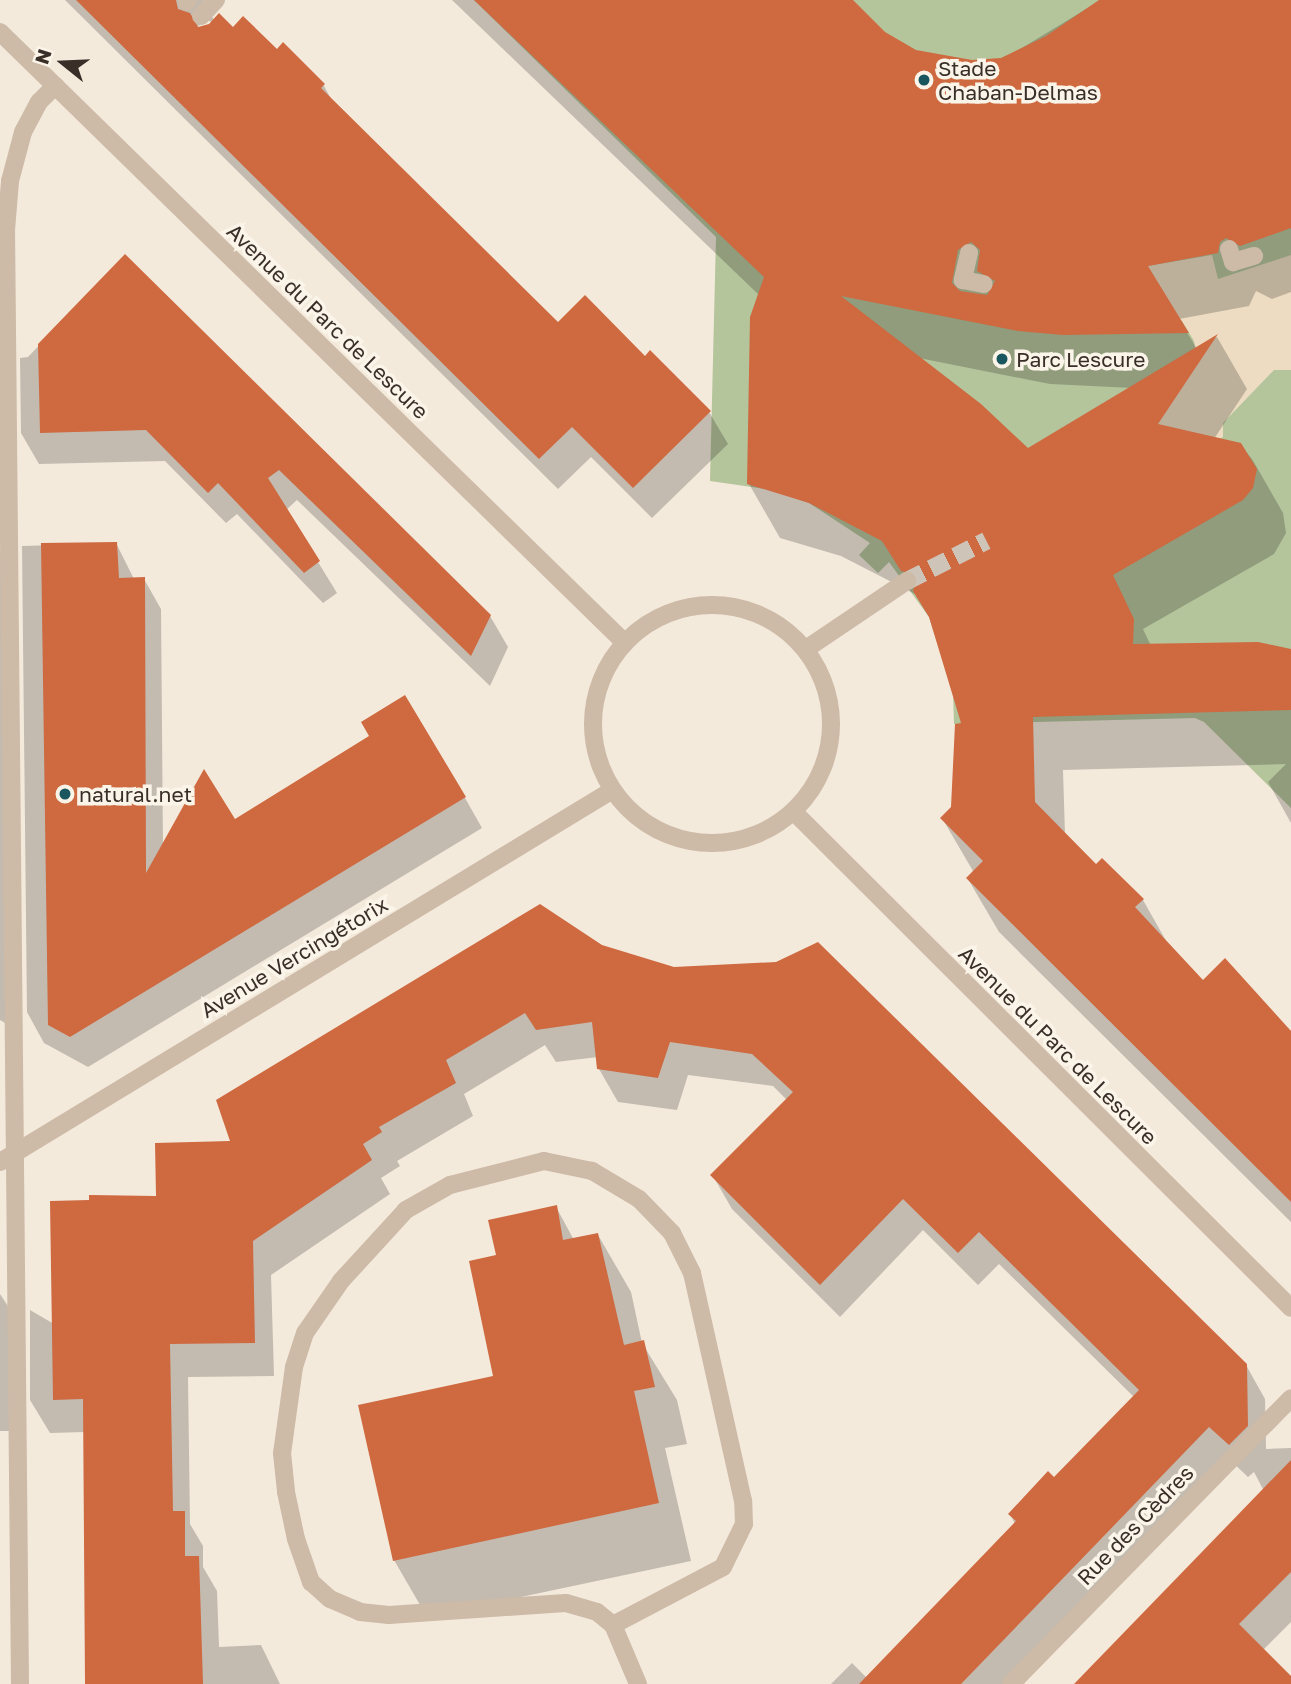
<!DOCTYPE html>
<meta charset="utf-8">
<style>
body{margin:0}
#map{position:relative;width:1291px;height:1684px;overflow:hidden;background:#f4eadc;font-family:"Golos Text",sans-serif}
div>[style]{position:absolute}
.green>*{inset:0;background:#b4c49b}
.plaza>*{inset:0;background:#eddcc2}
.shadow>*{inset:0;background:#0003}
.building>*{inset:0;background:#ce6940}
.pedestrian-tunnel>*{height:18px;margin-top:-9px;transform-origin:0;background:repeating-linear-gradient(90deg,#cfc4b8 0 18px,transparent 0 27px)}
.service>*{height:18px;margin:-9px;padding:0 9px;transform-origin:9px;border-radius:9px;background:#cdbaa7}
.pedestrian>*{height:18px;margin:-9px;padding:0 9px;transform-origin:9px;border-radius:9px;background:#cdbaa7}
.minor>*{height:18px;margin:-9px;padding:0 9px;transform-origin:9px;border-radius:9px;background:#cdbaa7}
.minor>.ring{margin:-9px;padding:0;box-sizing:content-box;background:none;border:18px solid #cdbaa7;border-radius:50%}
.dots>*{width:19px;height:19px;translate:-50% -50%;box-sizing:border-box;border:4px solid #fbf4e9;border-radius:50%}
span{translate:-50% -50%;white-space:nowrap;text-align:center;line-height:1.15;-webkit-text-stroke:7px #fbf4e9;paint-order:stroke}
.poi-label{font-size:21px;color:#392e28}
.left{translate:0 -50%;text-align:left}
.street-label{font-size:21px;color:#392e28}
.north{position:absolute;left:28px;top:28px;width:70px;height:70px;-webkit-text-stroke:5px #fbf4e9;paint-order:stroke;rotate:288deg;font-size:19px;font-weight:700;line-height:28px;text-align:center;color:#392e28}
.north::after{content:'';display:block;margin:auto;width:24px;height:32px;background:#392e28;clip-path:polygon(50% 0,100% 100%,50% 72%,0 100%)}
</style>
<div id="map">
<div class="green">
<i style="clip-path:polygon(474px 0,1291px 0,1291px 808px,1204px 722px,1195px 718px,954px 724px,953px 691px,929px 617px,889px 562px,878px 573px,859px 555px,870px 543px,809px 503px,773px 490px,710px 481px,716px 237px)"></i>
</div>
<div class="plaza">
<i style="clip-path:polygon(1212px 255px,1218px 279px,1291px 255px,1291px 370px,1274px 370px,1223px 423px,1223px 437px,997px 561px,1196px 354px,1194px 341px,1182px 321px,1163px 309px,1142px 267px)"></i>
</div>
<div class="shadow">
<i style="clip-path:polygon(evenodd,65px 0,203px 0,214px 20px,277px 51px,283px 45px,324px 86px,334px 104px,558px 325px,709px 412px,728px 444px,652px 518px,591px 457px,558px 489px,65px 0,207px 20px,212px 22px,205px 29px,197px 27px,207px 20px)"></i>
<i style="clip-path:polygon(evenodd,452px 0,850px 0,884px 33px,915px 52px,972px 62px,1002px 60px,1101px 0,1291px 0,1291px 292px,1272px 299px,1256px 291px,1249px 306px,1179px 319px,1197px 349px,1217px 337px,1247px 389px,1214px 439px,1240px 445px,1252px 459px,1283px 513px,1286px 533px,1274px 554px,1143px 629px,1151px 646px,1291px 653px,1291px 823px,1268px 782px,1286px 764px,1063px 770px,1065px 834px,1096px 866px,1102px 861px,1143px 900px,1169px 946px,1203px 983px,1291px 1041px,1291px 1222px,999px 932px,968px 879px,973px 871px,942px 818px,952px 808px,963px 725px,933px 623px,915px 594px,841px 556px,780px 538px,749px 484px,759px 295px,452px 0,919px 358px,1050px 384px,1133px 388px,1028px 450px,919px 358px)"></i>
<i style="clip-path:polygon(125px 256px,490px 616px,508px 647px,490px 686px,297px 500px,286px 510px,337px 593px,323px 603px,237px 514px,226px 523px,165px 461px,39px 464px,21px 433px,20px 358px,28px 357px)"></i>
<i style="clip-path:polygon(116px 543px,134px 579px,144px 579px,161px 609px,163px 848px,234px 822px,371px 737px,465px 798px,482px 828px,88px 1067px,44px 1043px,27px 1012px,22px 546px)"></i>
<i style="clip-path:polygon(0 552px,15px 578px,19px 1031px,0 1020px)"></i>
<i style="clip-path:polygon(540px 906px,1246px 1365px,1265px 1399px,1266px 1449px,1291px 1448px,1291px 1622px,1259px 1654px,1252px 1684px,1076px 1684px,1264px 1491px,1254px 1472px,1248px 1477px,1229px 1459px,1010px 1684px,831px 1684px,852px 1663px,867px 1678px,1015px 1524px,1010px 1514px,1054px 1480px,1134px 1397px,999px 1264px,978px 1285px,923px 1230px,840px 1317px,732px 1209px,713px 1176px,787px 1100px,773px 1086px,688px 1075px,677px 1110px,618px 1102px,599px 1069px,598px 1057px,556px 1062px,545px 1045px,464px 1094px,473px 1116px,397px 1161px,400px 1166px,381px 1178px,390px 1194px,271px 1275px,274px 1376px,188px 1377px,190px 1524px,203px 1546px,203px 1567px,217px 1591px,219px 1647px,261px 1645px,280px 1684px,87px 1684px,85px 1432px,50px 1433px,30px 1400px,30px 1310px,54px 1324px,158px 1197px)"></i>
<i style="clip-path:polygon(556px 1207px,574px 1240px,598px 1235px,631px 1292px,642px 1343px,677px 1400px,687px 1444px,665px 1448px,691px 1561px,427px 1617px,394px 1560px,495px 1377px,498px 1257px)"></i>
<i style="clip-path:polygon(0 1294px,21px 1326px,22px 1431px,0 1431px)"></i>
</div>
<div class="building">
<i style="clip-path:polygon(76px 0,176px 0,178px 9px,190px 13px,198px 27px,209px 24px,219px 13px,233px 27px,243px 16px,277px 49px,283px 42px,325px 84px,321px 88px,558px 322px,585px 295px,645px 356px,650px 350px,711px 411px,633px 488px,572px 427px,539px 459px)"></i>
<i style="clip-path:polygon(evenodd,474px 0,853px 0,885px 32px,916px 50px,972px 60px,1001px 58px,1046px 36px,1099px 0,1291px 0,1291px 228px,1240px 246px,1226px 238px,1220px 242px,1218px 253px,1148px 266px,1189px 333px,1063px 335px,1018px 331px,841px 296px,981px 404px,1028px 448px,1218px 334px,1158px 424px,1241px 443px,1257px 469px,1253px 488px,1243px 500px,1113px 575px,1134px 619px,1133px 644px,1258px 642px,1291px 649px,1291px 710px,1033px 717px,1035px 802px,1096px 864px,1102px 858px,1144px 899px,1135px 907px,1203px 980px,1225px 958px,1291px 1031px,1291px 1202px,966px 878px,983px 861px,940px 818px,951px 807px,955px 724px,961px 723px,929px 617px,913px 591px,917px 575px,901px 571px,882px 541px,809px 503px,747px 484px,750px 317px,764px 277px,474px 0,971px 242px,980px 250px,977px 271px,995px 281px,987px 295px,960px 291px,952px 283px,958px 250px,971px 242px)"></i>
<i style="clip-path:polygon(125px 254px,491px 615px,471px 656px,279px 470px,268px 478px,320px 561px,304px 573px,218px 483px,208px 493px,146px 430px,40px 433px,38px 344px)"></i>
<i style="clip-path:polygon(117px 542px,119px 578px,145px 577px,146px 873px,204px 769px,235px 819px,369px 736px,361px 722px,405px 695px,466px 797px,70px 1037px,48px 1025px,41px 543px)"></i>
<i style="clip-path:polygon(540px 904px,602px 945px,674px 967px,776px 962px,818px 942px,1247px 1364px,1248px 1426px,1229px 1445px,1209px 1427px,961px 1684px,859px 1684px,1016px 1521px,1008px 1514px,1048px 1471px,1054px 1477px,1139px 1390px,979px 1232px,958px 1253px,903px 1199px,820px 1285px,710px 1175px,793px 1092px,752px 1054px,670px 1042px,658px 1078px,597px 1069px,592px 1022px,536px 1030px,525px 1013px,446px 1060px,456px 1083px,379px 1127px,382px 1132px,363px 1144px,372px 1160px,253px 1241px,255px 1343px,170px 1344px,173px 1511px,185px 1511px,185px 1556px,199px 1556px,203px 1684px,85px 1684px,83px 1399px,53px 1400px,50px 1201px,89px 1200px,89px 1195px,156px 1196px,155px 1143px,230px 1141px,216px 1100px)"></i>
<i style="clip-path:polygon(557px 1205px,563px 1240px,598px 1233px,624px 1345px,644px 1340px,655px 1387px,634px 1391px,659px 1503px,393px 1561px,358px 1405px,493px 1376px,469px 1261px,496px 1255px,488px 1220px)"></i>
<i style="clip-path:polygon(1291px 1460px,1291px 1572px,1239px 1624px,1291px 1676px,1291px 1684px,1074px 1684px)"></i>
</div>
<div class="pedestrian-tunnel">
<i style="left:907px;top:581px;width:89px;rotate:-26.9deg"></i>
</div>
<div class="service">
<i style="left:613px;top:1625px;width:124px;rotate:-27.8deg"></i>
<i style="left:723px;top:1567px;width:48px;rotate:-64deg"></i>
<i style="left:744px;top:1524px;width:23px;rotate:-92deg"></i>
<i style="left:743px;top:1501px;width:234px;rotate:-102.6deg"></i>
<i style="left:692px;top:1273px;width:45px;rotate:-116.6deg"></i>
<i style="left:672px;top:1233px;width:47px;rotate:-134.1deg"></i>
<i style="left:639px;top:1199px;width:55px;rotate:-149.2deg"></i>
<i style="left:592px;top:1171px;width:49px;rotate:-168.2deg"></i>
<i style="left:544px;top:1161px;width:97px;rotate:165.7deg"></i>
<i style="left:450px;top:1185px;width:51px;rotate:150.4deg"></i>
<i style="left:406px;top:1210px;width:96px;rotate:132.5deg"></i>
<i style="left:341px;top:1281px;width:63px;rotate:124.7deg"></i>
<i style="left:305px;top:1333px;width:36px;rotate:108deg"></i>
<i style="left:294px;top:1367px;width:87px;rotate:97.9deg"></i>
<i style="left:282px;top:1453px;width:39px;rotate:84deg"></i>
<i style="left:286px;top:1492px;width:48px;rotate:78deg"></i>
<i style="left:296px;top:1539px;width:46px;rotate:70.8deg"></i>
<i style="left:311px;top:1582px;width:25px;rotate:42deg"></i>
<i style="left:330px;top:1599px;width:33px;rotate:23deg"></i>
<i style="left:360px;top:1612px;width:29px;rotate:6deg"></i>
<i style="left:389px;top:1615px;width:177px;rotate:-3.9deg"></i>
<i style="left:566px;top:1603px;width:32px;rotate:16deg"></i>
<i style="left:597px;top:1612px;width:21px;rotate:39deg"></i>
<i style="left:613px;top:1625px;width:64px;rotate:67deg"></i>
</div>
<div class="pedestrian">
<i style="left:187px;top:2px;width:2px;rotate:-63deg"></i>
<i style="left:201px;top:16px;width:22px;rotate:-47deg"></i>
<i style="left:1229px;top:249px;width:14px;rotate:73deg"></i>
<i style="left:1233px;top:262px;width:22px;rotate:-16deg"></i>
<i style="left:969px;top:253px;width:28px;rotate:103deg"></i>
<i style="left:963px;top:280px;width:21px;rotate:11deg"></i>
<i style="left:806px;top:649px;width:122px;rotate:-34deg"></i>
</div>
<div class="minor">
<i style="left:0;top:32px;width:873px;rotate:44.35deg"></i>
<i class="ring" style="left:593px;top:605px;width:220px;height:220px"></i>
<i style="left:794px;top:812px;width:702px;rotate:44.94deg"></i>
<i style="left:0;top:1162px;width:715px;rotate:-31.27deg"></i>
<i style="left:20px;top:1684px;width:1454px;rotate:-90.55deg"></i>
<i style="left:6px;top:230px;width:49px;rotate:-85.3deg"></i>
<i style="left:10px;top:181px;width:51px;rotate:-75.1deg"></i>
<i style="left:23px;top:132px;width:34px;rotate:-62deg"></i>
<i style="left:39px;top:102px;width:23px;rotate:-45deg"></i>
<i style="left:1011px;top:1684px;width:400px;rotate:-45.6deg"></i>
</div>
<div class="dots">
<i style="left:924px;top:80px;background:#1a565e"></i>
<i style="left:1002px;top:359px;background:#1a565e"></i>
<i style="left:65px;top:794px;background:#1a565e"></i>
</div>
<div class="poi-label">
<span class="left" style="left:938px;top:80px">Stade<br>Chaban-Delmas</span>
<span class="left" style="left:1016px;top:359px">Parc Lescure</span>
<span class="left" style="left:79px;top:794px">natural.net</span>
</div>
<div class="street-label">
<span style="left:328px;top:321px;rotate:44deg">Avenue du Parc de Lescure</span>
<span style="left:294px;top:957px;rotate:-31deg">Avenue Vercingétorix</span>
<span style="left:1058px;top:1045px;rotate:45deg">Avenue du Parc de Lescure</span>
<span style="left:1135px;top:1525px;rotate:-46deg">Rue des Cèdres</span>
</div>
<div class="north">N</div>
</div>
